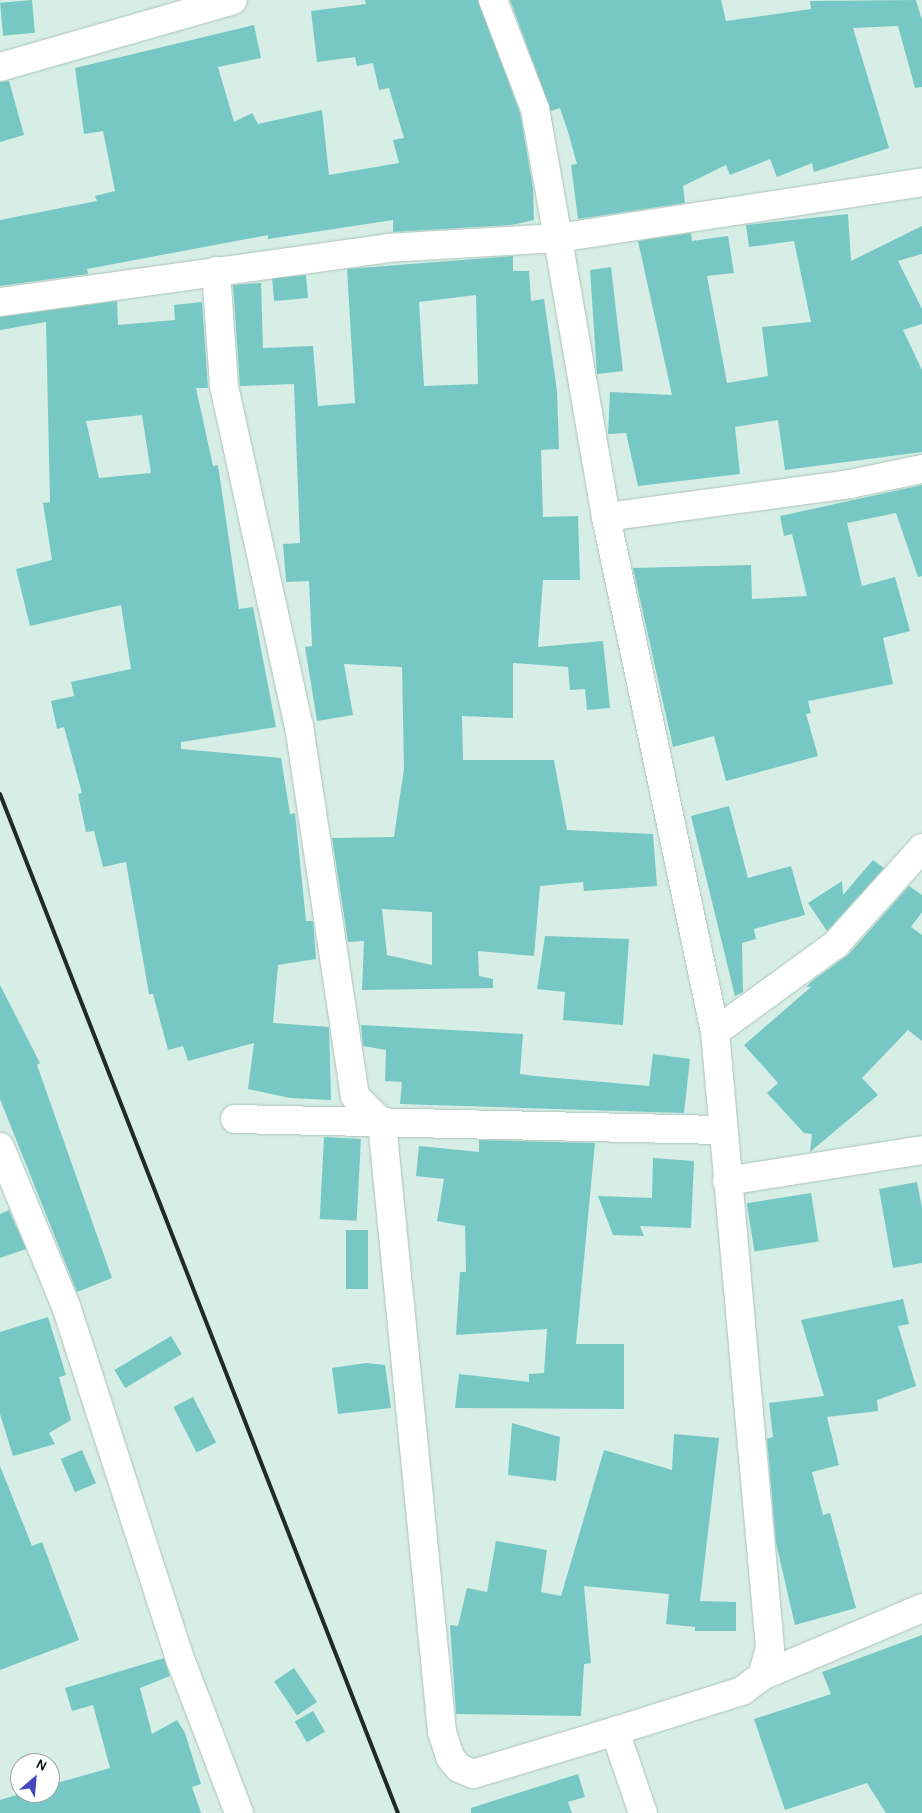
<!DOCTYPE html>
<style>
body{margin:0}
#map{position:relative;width:922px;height:1813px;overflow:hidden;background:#d6eee5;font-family:Karla,sans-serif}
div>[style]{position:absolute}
.building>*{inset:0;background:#77c8c4;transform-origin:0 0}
.roads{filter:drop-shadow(0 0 1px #abc2b9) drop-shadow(0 0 1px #abc2b9)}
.minor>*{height:28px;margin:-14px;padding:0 14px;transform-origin:14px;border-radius:14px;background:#fff}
.rail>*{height:4px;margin:-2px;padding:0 2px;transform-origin:2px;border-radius:2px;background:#202a27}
span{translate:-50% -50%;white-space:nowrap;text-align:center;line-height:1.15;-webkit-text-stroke:5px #fff;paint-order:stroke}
.north{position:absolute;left:10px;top:1753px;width:50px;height:50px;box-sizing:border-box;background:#fff;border:1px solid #9da09f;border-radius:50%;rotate:27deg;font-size:14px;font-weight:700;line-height:20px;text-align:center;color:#09120f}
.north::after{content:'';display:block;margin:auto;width:18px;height:22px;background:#4347bc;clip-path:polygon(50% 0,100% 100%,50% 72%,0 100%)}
</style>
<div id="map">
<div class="building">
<i style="left:32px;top:0;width:33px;height:32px;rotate:85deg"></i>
<i style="clip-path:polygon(365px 0,478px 0,520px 113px,533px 188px,534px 220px,512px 225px,393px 232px,393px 220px,268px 239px,268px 235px,87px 269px,88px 274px,0 286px,0 220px,97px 201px,95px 196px,115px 191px,103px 131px,84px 134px,75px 68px,254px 25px,261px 58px,218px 67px,234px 122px,252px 113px,258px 124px,322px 110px,329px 175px,399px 163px,393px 140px,404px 138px,389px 88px,379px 90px,373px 63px,357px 66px,355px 57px,317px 62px,311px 11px,366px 4px)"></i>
<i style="clip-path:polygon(510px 0,721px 0,726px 21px,811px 9px,810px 1px,916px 0,922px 20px,922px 87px,915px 88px,898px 26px,853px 28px,889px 148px,814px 172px,812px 163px,777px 177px,770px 159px,730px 175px,726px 165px,683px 186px,685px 203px,578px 219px,571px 165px,577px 164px,568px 132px,560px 108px,551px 111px)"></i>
<i style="clip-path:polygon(9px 81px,24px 135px,0 142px,0 82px)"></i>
<i style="clip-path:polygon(848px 214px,851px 261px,922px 226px,922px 254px,898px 261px,922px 309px,922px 324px,903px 330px,922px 370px,922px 452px,785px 470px,778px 420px,735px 427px,740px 474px,638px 486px,626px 433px,608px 434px,610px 392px,672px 395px,638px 241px,691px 233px,692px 241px,728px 236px,734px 273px,707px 276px,727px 383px,768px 376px,762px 327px,811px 322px,794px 241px,749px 247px,746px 225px)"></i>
<i style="clip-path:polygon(evenodd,513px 256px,513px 271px,529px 271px,531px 301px,544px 299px,557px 391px,559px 449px,541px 450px,543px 517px,578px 516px,580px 580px,543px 580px,538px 647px,603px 641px,610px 708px,587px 710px,585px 689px,570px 690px,568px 667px,513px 663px,513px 718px,462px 716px,463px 760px,554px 760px,567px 830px,653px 834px,657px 886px,584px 891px,583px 882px,540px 886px,534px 956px,478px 951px,479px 976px,493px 979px,493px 988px,362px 990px,364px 941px,348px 942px,332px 838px,394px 837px,404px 768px,402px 667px,344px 664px,353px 715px,317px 721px,305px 647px,312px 646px,309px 581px,286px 582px,283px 544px,300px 543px,294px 384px,240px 386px,233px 285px,261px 283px,263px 348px,313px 346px,318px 406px,355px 403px,347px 269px,513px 256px,476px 295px,478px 384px,424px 386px,419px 302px,476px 295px,513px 256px,382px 909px,432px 912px,432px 965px,387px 955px,382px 909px)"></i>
<i style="clip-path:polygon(611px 267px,623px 371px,597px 374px,590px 270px)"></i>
<i style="left:306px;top:275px;width:23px;height:34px;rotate:85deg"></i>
<i style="clip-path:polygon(evenodd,117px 301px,118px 325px,175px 320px,174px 305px,202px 302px,208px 388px,196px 388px,213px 466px,218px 465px,239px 609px,253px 607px,276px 727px,181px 742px,181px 749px,281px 758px,290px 814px,295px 813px,306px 921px,313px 921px,316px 959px,278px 965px,273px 1023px,329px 1027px,331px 1100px,290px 1098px,248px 1089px,254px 1043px,188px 1061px,183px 1046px,168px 1050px,153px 994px,149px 994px,126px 862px,103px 867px,94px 831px,86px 832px,78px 794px,82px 793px,64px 727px,57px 729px,51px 701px,74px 696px,71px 682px,131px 669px,121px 605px,30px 626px,16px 569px,52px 560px,43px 503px,50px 502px,46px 322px,0 330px,0 317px,117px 301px,142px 415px,151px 473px,99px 478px,86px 421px,142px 415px)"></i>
<i style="clip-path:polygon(922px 485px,922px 576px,918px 577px,896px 513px,847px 523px,862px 586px,895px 577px,910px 631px,883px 638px,893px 684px,808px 701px,811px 713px,806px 714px,818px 756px,726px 781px,714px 736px,673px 747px,633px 568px,751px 565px,752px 599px,807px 596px,792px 534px,784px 536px,780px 516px)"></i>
<i style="clip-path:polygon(729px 806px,748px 878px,791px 866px,805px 915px,754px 929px,756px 939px,742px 943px,743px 992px,735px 996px,691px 816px)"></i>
<i style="clip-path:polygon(873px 860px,884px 868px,827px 931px,808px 903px,842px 881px,843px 895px)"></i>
<i style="clip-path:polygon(909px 886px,922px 895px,922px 912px,911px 927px,922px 935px,922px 1041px,908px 1030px,862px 1078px,878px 1095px,810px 1152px,812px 1134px,804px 1133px,767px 1093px,778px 1083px,744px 1045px,811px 987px,806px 987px,812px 981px,848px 955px)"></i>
<i style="clip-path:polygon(545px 936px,629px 939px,623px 1025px,563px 1020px,565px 992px,537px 989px)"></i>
<i style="clip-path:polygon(0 985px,40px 1063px,37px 1065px,112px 1278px,77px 1292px,0 1099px)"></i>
<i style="clip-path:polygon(361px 1025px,523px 1034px,520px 1074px,534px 1076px,649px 1086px,653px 1054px,690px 1059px,684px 1113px,400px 1104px,402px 1082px,385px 1081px,386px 1050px,363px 1046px)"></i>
<i style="left:324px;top:1137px;width:37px;height:82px;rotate:3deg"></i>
<i style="clip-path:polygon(479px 1140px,595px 1143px,576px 1344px,624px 1344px,624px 1409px,455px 1408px,459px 1374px,529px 1382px,529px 1374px,544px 1373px,547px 1329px,456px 1335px,460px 1272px,466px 1272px,465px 1226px,437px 1221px,444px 1179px,416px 1176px,419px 1146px,479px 1152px)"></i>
<i style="clip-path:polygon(653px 1158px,694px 1161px,691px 1228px,640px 1226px,644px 1236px,613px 1235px,598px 1196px,652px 1198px)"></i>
<i style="clip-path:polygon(917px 1182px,922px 1208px,922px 1263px,893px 1268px,879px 1189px)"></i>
<i style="left:811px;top:1193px;width:49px;height:65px;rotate:81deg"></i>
<i style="clip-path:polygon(9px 1210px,26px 1249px,0 1258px,0 1214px)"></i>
<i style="left:346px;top:1230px;width:22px;height:59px"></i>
<i style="clip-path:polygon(903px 1299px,909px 1324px,898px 1326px,916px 1386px,877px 1400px,878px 1411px,827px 1417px,839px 1465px,812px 1472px,823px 1515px,830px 1513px,856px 1608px,795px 1625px,776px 1543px,767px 1439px,773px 1437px,769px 1403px,824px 1396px,801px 1320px)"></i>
<i style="clip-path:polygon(48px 1317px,66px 1375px,59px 1377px,71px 1420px,49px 1433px,55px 1444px,13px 1456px,0 1414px,0 1332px)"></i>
<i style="left:171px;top:1336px;width:21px;height:66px;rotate:59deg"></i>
<i style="clip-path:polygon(366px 1363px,385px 1365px,391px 1408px,338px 1414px,332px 1368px)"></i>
<i style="left:193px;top:1397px;width:51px;height:22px;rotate:63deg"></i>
<i style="clip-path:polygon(512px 1423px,560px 1437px,556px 1481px,508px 1475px)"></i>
<i style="clip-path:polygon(674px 1434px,719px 1438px,700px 1601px,736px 1602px,736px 1631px,695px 1631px,695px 1627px,666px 1624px,669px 1594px,584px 1586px,591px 1663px,584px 1664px,581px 1716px,456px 1714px,450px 1625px,458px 1626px,467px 1588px,487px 1592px,496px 1541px,547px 1550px,541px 1592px,561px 1596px,604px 1450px,672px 1470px)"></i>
<i style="left:82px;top:1450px;width:36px;height:23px;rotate:67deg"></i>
<i style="clip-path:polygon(0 1466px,32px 1546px,42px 1542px,79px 1640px,0 1670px)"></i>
<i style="clip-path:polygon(922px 1635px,922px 1813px,886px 1813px,867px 1783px,785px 1810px,754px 1719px,831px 1694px,822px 1672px)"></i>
<i style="clip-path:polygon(164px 1658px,170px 1676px,140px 1688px,152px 1734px,177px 1720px,185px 1733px,201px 1784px,192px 1787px,201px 1813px,0 1813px,0 1800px,23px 1793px,50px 1793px,50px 1785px,110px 1768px,93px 1705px,72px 1711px,65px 1688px)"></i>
<i style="left:294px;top:1668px;width:41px;height:24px;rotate:56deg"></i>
<i style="left:313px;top:1711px;width:24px;height:21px;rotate:60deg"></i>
<i style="clip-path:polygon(578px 1774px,585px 1797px,568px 1802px,572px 1813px,471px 1813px,471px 1808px)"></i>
</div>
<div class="roads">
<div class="minor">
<i style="left:0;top:67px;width:242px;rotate:-16deg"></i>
<i style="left:216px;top:271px;width:115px;rotate:86deg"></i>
<i style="left:224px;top:386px;width:348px;rotate:77.6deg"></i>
<i style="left:299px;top:726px;width:374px;rotate:81.4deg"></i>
<i style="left:355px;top:1096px;width:38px;rotate:45deg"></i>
<i style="left:382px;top:1123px;width:612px;rotate:84.37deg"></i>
<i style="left:442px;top:1732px;width:26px;rotate:72deg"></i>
<i style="left:450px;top:1757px;width:14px;rotate:51deg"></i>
<i style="left:459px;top:1768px;width:15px;rotate:23deg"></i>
<i style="left:473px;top:1774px;width:148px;rotate:-16.8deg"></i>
<i style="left:0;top:302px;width:391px;rotate:-7.9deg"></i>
<i style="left:387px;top:248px;width:171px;rotate:-3.3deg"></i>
<i style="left:558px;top:238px;width:131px;rotate:-100.1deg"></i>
<i style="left:535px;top:109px;width:117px;rotate:-111.1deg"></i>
<i style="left:606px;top:517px;width:246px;rotate:-7.7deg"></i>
<i style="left:850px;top:484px;width:74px;rotate:-11.8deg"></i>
<i style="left:715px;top:1032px;width:150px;rotate:-36deg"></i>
<i style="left:836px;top:944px;width:129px;rotate:-48.1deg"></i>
<i style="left:235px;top:1119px;width:488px;rotate:1.3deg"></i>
<i style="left:0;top:1147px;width:172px;rotate:67.5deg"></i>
<i style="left:66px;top:1306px;width:373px;rotate:72.1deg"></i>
<i style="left:181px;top:1661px;width:163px;rotate:69.1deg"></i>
<i style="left:727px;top:1181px;width:197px;rotate:-9deg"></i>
<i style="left:762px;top:1676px;width:29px;rotate:-74deg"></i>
<i style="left:770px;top:1648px;width:618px;rotate:-95.1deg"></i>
<i style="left:715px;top:1032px;width:526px;rotate:-101.95deg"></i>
<i style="left:606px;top:517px;width:283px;rotate:-99.8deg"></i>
<i style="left:558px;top:238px;width:368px;rotate:-8.7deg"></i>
<i style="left:643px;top:1813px;width:87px;rotate:-108.9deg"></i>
<i style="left:615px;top:1731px;width:133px;rotate:-17.5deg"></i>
<i style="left:742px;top:1691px;width:25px;rotate:-37deg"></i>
<i style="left:762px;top:1676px;width:174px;rotate:-23deg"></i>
</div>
</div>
<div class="rail">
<i style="left:0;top:794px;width:1094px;rotate:68.67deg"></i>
</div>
<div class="north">N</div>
</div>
